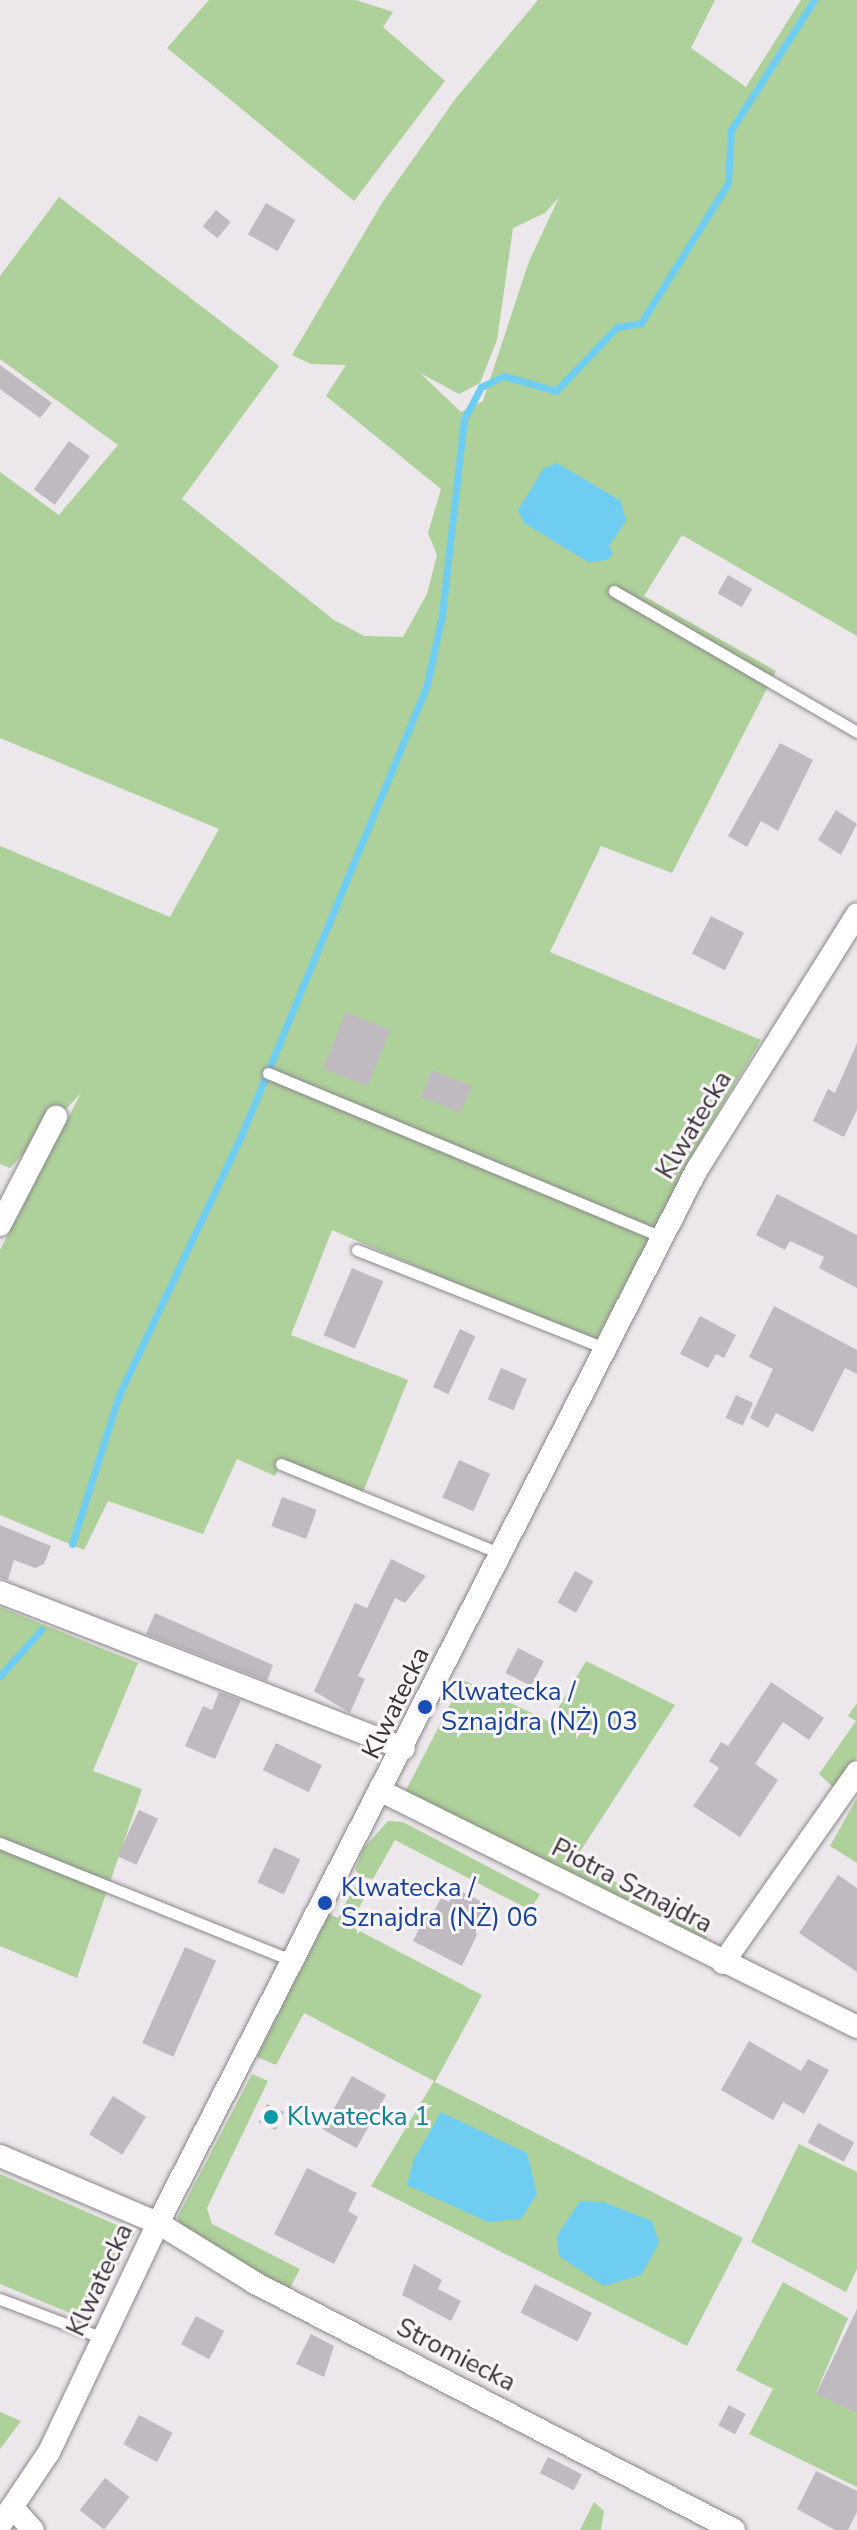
<!DOCTYPE html>
<meta charset="utf-8">
<style>
body{margin:0}
#map{position:relative;width:857px;height:2530px;overflow:hidden;background:#ebe7eb;font-family:"Nunito Sans",sans-serif}
div>[style]{position:absolute}
.green>*{inset:0;background:#aed09a}
.water>*{inset:0;background:#6fcdf2}
.stream>*{height:7px;margin:-3.5px;padding:0 3.5px;transform-origin:3.5px;border-radius:3.5px;background:#6fcdf2}
.building>*{inset:0;background:#bfbabf;transform-origin:0 0}
.roads{filter:drop-shadow(0 0 2px #8a868a) drop-shadow(0 0 2px #8a868a)}
.service>*{height:11px;margin:-5.5px;padding:0 5.5px;transform-origin:5.5px;border-radius:5.5px;background:#fff}
.minor>*{height:22px;margin:-11px;padding:0 11px;transform-origin:11px;border-radius:11px;background:#fff}
.dots>*{width:22px;height:22px;translate:-50% -50%;box-sizing:border-box;border:4px solid #f9f4f8;border-radius:50%}
span{translate:-50% -50%;white-space:nowrap;text-align:center;line-height:1.15;-webkit-text-stroke:6px #f9f4f8;paint-order:stroke}
.street-label{font-size:26px;color:#353335}
.transit-label{font-size:26px;color:#164399}
.left{translate:0 -50%;text-align:left}
.culture-label{font-size:26px;color:#0d838f}
</style>
<div id="map">
<div class="green">
<i style="clip-path:polygon(209px 0,356px 0,393px 12px,383px 27px,445px 81px,354px 201px,167px 48px)"></i>
<i style="clip-path:polygon(evenodd,538px 0,715px 0,691px 48px,746px 87px,801px 0,857px 0,857px 636px,682px 535px,644px 596px,776px 671px,672px 873px,601px 846px,550px 952px,761px 1040px,696px 1149px,594px 1343px,332px 1230px,291px 1335px,408px 1380px,361px 1497px,280px 1465px,275px 1476px,237px 1459px,203px 1534px,108px 1501px,84px 1550px,0 1515px,0 1250px,81px 1093px,10px 1168px,0 1164px,0 846px,170px 917px,219px 829px,0 738px,0 472px,59px 515px,118px 445px,0 359px,0 276px,59px 197px,279px 366px,182px 499px,334px 620px,364px 636px,403px 637px,427px 594px,437px 555px,428px 533px,441px 489px,326px 396px,346px 365px,311px 364px,292px 355px,382px 203px,456px 98px,538px 0,559px 197px,528px 264px,483px 401px,461px 412px,420px 373px,459px 394px,480px 383px,497px 340px,513px 228px,545px 213px,559px 197px)"></i>
<i style="clip-path:polygon(0 1607px,138px 1663px,93px 1771px,142px 1789px,77px 1978px,0 1946px)"></i>
<i style="clip-path:polygon(586px 1661px,675px 1705px,574px 1861px,709px 1929px,706px 1943px,404px 1794px,463px 1680px,550px 1722px)"></i>
<i style="clip-path:polygon(857px 1703px,857px 1757px,833px 1787px,819px 1774px,856px 1721px,848px 1716px)"></i>
<i style="clip-path:polygon(857px 1798px,857px 1863px,830px 1846px)"></i>
<i style="clip-path:polygon(388px 1821px,403px 1822px,540px 1894px,530px 1910px,395px 1840px,373px 1879px,363px 1877px,355px 1870px,364px 1848px)"></i>
<i style="clip-path:polygon(354px 1887px,366px 1894px,350px 1926px,482px 1995px,435px 2082px,743px 2238px,687px 2346px,371px 2186px,434px 2081px,304px 2013px,276px 2065px,257px 2057px,329px 1914px,338px 1918px)"></i>
<i style="clip-path:polygon(252px 2074px,268px 2081px,207px 2208px,212px 2224px,300px 2269px,289px 2290px,179px 2227px,178px 2216px)"></i>
<i style="clip-path:polygon(799px 2144px,857px 2172px,857px 2269px,846px 2292px,751px 2242px)"></i>
<i style="clip-path:polygon(0 2174px,135px 2233px,89px 2321px,0 2284px)"></i>
<i style="clip-path:polygon(783px 2282px,848px 2318px,816px 2393px,857px 2413px,857px 2487px,749px 2434px,773px 2389px,736px 2370px)"></i>
<i style="clip-path:polygon(0 2412px,21px 2421px,0 2449px)"></i>
<i style="clip-path:polygon(594px 2502px,604px 2511px,601px 2530px,580px 2530px)"></i>
</div>
<div class="water">
<i style="clip-path:polygon(557px 463px,621px 501px,626px 521px,609px 546px,613px 553px,608px 560px,588px 562px,524px 523px,518px 510px,544px 468px)"></i>
<i style="clip-path:polygon(441px 2112px,527px 2153px,537px 2194px,521px 2219px,488px 2222px,407px 2185px,413px 2161px)"></i>
<i style="clip-path:polygon(580px 2201px,603px 2202px,652px 2221px,659px 2243px,641px 2275px,604px 2286px,559px 2256px,557px 2236px)"></i>
</div>
<div class="stream">
<i style="left:72px;top:1544px;width:156px;rotate:-72.5deg"></i>
<i style="left:119px;top:1395px;width:294px;rotate:-64.8deg"></i>
<i style="left:244px;top:1129px;width:481px;rotate:-67.6deg"></i>
<i style="left:427px;top:684px;width:71px;rotate:-77.7deg"></i>
<i style="left:442px;top:615px;width:197px;rotate:-83.6deg"></i>
<i style="left:464px;top:419px;width:36px;rotate:-62deg"></i>
<i style="left:481px;top:387px;width:25px;rotate:-26deg"></i>
<i style="left:504px;top:376px;width:54px;rotate:16.1deg"></i>
<i style="left:556px;top:391px;width:88px;rotate:-46.4deg"></i>
<i style="left:617px;top:327px;width:24px;rotate:-9deg"></i>
<i style="left:641px;top:323px;width:165px;rotate:-58.1deg"></i>
<i style="left:728px;top:183px;width:53px;rotate:-86.8deg"></i>
<i style="left:731px;top:130px;width:154px;rotate:-57.4deg"></i>
<i style="left:0;top:1676px;width:62px;rotate:-48.3deg"></i>
</div>
<div class="building">
<i style="left:266px;top:203px;width:34px;height:36px;rotate:30deg"></i>
<i style="left:216px;top:210px;width:19px;height:21px;rotate:39deg"></i>
<i style="clip-path:polygon(0 365px,52px 403px,40px 418px,0 389px)"></i>
<i style="left:69px;top:441px;width:26px;height:60px;rotate:36deg"></i>
<i style="left:728px;top:575px;width:28px;height:21px;rotate:30deg"></i>
<i style="clip-path:polygon(780px 743px,813px 760px,778px 831px,761px 821px,747px 847px,728px 836px)"></i>
<i style="clip-path:polygon(836px 810px,857px 824px,841px 855px,818px 840px)"></i>
<i style="left:711px;top:916px;width:37px;height:42px;rotate:27deg"></i>
<i style="left:346px;top:1012px;width:48px;height:61px;rotate:22deg"></i>
<i style="clip-path:polygon(857px 1043px,857px 1110px,844px 1137px,813px 1121px,828px 1089px,835px 1093px)"></i>
<i style="left:432px;top:1070px;width:43px;height:29px;rotate:22deg"></i>
<i style="clip-path:polygon(777px 1194px,857px 1235px,857px 1288px,819px 1268px,824px 1257px,790px 1241px,785px 1250px,756px 1235px)"></i>
<i style="left:352px;top:1268px;width:34px;height:73px;rotate:23deg"></i>
<i style="clip-path:polygon(774px 1306px,857px 1350px,857px 1374px,845px 1368px,813px 1432px,776px 1413px,768px 1428px,750px 1418px,773px 1369px,749px 1357px)"></i>
<i style="clip-path:polygon(700px 1316px,736px 1335px,724px 1358px,716px 1354px,708px 1368px,680px 1354px)"></i>
<i style="left:460px;top:1329px;width:17px;height:64px;rotate:25deg"></i>
<i style="left:501px;top:1368px;width:28px;height:34px;rotate:23deg"></i>
<i style="left:736px;top:1395px;width:19px;height:25px;rotate:25deg"></i>
<i style="left:459px;top:1460px;width:34px;height:41px;rotate:24deg"></i>
<i style="left:282px;top:1497px;width:37px;height:31px;rotate:20deg"></i>
<i style="clip-path:polygon(0 1525px,51px 1546px,44px 1564px,35px 1568px,14px 1560px,8px 1580px,0 1578px)"></i>
<i style="clip-path:polygon(391px 1559px,426px 1576px,405px 1603px,395px 1598px,358px 1676px,365px 1679px,350px 1713px,314px 1691px,355px 1603px,367px 1608px)"></i>
<i style="left:575px;top:1571px;width:21px;height:36px;rotate:29deg"></i>
<i style="clip-path:polygon(155px 1613px,273px 1665px,267px 1681px,146px 1634px)"></i>
<i style="left:518px;top:1648px;width:29px;height:28px;rotate:27deg"></i>
<i style="clip-path:polygon(771px 1682px,824px 1718px,809px 1740px,783px 1722px,755px 1764px,778px 1780px,740px 1837px,693px 1806px,719px 1768px,709px 1761px,721px 1742px,728px 1746px)"></i>
<i style="clip-path:polygon(219px 1692px,241px 1700px,215px 1759px,185px 1746px,203px 1706px,212px 1710px)"></i>
<i style="left:276px;top:1743px;width:51px;height:30px;rotate:26deg"></i>
<i style="left:139px;top:1810px;width:21px;height:51px;rotate:25deg"></i>
<i style="left:274px;top:1847px;width:29px;height:39px;rotate:25deg"></i>
<i style="clip-path:polygon(838px 1875px,857px 1888px,857px 1972px,799px 1933px)"></i>
<i style="clip-path:polygon(456px 1889px,491px 1906px,462px 1966px,413px 1941px,428px 1911px,433px 1913px,441px 1898px,449px 1902px)"></i>
<i style="left:185px;top:1947px;width:34px;height:105px;rotate:24deg"></i>
<i style="clip-path:polygon(749px 2041px,801px 2071px,808px 2059px,829px 2070px,804px 2114px,783px 2102px,773px 2120px,721px 2090px)"></i>
<i style="left:352px;top:2076px;width:39px;height:61px;rotate:29deg"></i>
<i style="left:113px;top:2096px;width:39px;height:45px;rotate:32deg"></i>
<i style="left:267px;top:2104px;width:19px;height:20px;rotate:25deg"></i>
<i style="left:818px;top:2123px;width:41px;height:22px;rotate:28deg"></i>
<i style="clip-path:polygon(307px 2168px,357px 2193px,348px 2211px,358px 2217px,334px 2264px,274px 2234px)"></i>
<i style="clip-path:polygon(414px 2264px,442px 2280px,438px 2289px,461px 2301px,451px 2321px,402px 2295px)"></i>
<i style="left:535px;top:2284px;width:64px;height:32px;rotate:27deg"></i>
<i style="clip-path:polygon(857px 2309px,857px 2413px,816px 2394px)"></i>
<i style="left:196px;top:2316px;width:32px;height:32px;rotate:28deg"></i>
<i style="clip-path:polygon(311px 2334px,334px 2346px,324px 2377px,296px 2364px)"></i>
<i style="left:729px;top:2405px;width:19px;height:23px;rotate:28deg"></i>
<i style="left:139px;top:2415px;width:38px;height:33px;rotate:28deg"></i>
<i style="left:548px;top:2457px;width:38px;height:18px;rotate:27deg"></i>
<i style="clip-path:polygon(816px 2471px,857px 2491px,857px 2512px,848px 2530px,835px 2530px,797px 2509px)"></i>
<i style="left:105px;top:2478px;width:31px;height:41px;rotate:38deg"></i>
</div>
<div class="roads">
<div class="service">
<i style="left:614px;top:591px;width:281px;rotate:30.1deg"></i>
<i style="left:268px;top:1073px;width:427px;rotate:22.6deg"></i>
<i style="left:357px;top:1250px;width:267px;rotate:21.6deg"></i>
<i style="left:281px;top:1464px;width:238px;rotate:22.2deg"></i>
<i style="left:0;top:1843px;width:317px;rotate:21.9deg"></i>
<i style="left:0;top:2299px;width:110px;rotate:20.7deg"></i>
</div>
<div class="minor">
<i style="left:0;top:1225px;width:122px;rotate:-62.6deg"></i>
<i style="left:0;top:1592px;width:433px;rotate:21.2deg"></i>
<i style="left:383px;top:1792px;width:529px;rotate:26.37deg"></i>
<i style="left:723px;top:1963px;width:233px;rotate:-54.9deg"></i>
<i style="left:0;top:2156px;width:172px;rotate:23deg"></i>
<i style="left:158px;top:2223px;width:114px;rotate:31.7deg"></i>
<i style="left:255px;top:2283px;width:539px;rotate:27.28deg"></i>
<i style="left:14px;top:2509px;width:28px;rotate:48deg"></i>
<i style="left:0;top:2525px;width:88px;rotate:-56.1deg"></i>
<i style="left:49px;top:2452px;width:254px;rotate:-64.5deg"></i>
<i style="left:158px;top:2223px;width:1182px;rotate:-62.91deg"></i>
<i style="left:696px;top:1171px;width:303px;rotate:-57.9deg"></i>
</div>
</div>
<div class="dots">
<i style="left:425px;top:1707px;background:#1a4fb4"></i>
<i style="left:325px;top:1903px;background:#1a4fb4"></i>
<i style="left:271px;top:2117px;background:#0f9aa8"></i>
</div>
<div class="street-label">
<span style="left:694px;top:1125px;rotate:-59deg">Klwatecka</span>
<span style="left:396px;top:1703px;rotate:-64deg">Klwatecka</span>
<span style="left:632px;top:1886px;rotate:27deg">Piotra Sznajdra</span>
<span style="left:100px;top:2280px;rotate:-65deg">Klwatecka</span>
<span style="left:456px;top:2355px;rotate:27deg">Stromiecka</span>
</div>
<div class="transit-label">
<span class="left" style="left:441px;top:1707px">Klwatecka /<br>Sznajdra (NŻ) 03</span>
<span class="left" style="left:341px;top:1903px">Klwatecka /<br>Sznajdra (NŻ) 06</span>
</div>
<div class="culture-label">
<span class="left" style="left:287px;top:2117px">Klwatecka 1</span>
</div>
</div>
